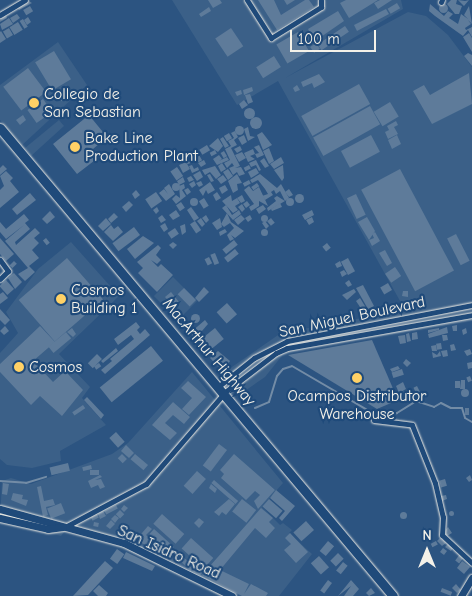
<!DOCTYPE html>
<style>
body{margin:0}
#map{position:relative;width:472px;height:596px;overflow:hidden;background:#2c5481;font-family:"Comic Neue",sans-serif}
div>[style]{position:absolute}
.built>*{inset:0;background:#3b6088;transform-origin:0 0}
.stream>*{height:2px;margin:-1px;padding:0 1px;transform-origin:1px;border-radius:1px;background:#738ca6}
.building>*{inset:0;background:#5e7b9a;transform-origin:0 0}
.round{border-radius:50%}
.roads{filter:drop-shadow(0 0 1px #f4f1e8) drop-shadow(0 0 1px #f4f1e8)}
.street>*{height:5px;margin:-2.5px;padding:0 2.5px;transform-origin:2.5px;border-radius:2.5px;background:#1f4a7a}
.secondary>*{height:7px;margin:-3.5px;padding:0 3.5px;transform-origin:3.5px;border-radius:3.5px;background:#1f4a7a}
.highway>*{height:9px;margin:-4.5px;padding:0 4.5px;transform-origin:4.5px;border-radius:4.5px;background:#1f4a7a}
.dots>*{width:14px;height:14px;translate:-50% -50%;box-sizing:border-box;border:2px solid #1f4a7a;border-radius:50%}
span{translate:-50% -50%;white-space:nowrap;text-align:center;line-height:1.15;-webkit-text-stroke:4.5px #1f4a7a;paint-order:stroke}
.poi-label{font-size:16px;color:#f4f1e8}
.left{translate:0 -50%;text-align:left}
.street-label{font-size:16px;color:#f4f1e8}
.north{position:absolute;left:402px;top:526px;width:50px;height:50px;-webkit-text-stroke:4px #1f4a7a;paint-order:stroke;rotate:0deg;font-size:14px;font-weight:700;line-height:20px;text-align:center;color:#f4f1e8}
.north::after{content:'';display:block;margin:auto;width:18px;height:22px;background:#f4f1e8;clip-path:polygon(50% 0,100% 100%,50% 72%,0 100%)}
.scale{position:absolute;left:290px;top:30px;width:86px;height:22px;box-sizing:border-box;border:2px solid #f4f1e8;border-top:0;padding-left:6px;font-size:15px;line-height:18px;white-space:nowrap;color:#f4f1e8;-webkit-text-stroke:4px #1f4a7a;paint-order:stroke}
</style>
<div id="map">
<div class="built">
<i style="clip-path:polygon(172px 0,401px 0,403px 9px,285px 78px,408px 12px,426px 16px,448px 35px,472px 67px,472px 321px,285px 352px,265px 377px,239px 395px,219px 376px,281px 333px,405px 310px,278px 81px,237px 105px)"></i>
<i style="clip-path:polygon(58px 42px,87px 85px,21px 146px,0 120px,0 85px)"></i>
<i style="clip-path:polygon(59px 120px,64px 126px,31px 156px,25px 148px)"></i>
<i style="clip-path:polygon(71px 242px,119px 296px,59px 354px,90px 387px,82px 398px,106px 425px,60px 451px,61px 461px,32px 468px,7px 465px,0 459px,0 353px,18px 333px,6px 312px,38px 269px)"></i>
<i style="left:173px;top:277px;width:34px;height:27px;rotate:45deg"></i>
<i style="clip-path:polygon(192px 372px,283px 483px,262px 507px,280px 525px,283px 523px,292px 530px,289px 533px,312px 554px,279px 596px,240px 596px,133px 541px,85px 532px,65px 531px,61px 536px,0 521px,2px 481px,11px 478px,31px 484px,112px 454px,128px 443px)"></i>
</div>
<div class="stream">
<i style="left:255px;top:408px;width:15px;rotate:-23deg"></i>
<i style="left:269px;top:402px;width:27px;rotate:-73deg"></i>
<i style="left:277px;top:376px;width:9px;rotate:-49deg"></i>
<i style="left:283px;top:369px;width:9px;rotate:-18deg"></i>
<i style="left:292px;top:366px;width:95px;rotate:30.3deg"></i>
<i style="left:374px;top:414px;width:23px;rotate:-2deg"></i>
<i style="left:397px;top:413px;width:22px;rotate:-32deg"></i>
<i style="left:416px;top:401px;width:19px;rotate:18deg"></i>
<i style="left:434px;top:407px;width:8px;rotate:-30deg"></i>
<i style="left:441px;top:403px;width:11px;rotate:27deg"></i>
<i style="left:451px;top:408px;width:11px"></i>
<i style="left:462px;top:408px;width:10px;rotate:73deg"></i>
<i style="left:465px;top:418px;width:8px;rotate:30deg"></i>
<i style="left:0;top:481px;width:26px;rotate:4deg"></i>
<i style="left:26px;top:483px;width:21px;rotate:-17deg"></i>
</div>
<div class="building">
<i style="clip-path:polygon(27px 0,32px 3px,19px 10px,17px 6px)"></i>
<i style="clip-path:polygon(208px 0,220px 0,222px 3px,213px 8px)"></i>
<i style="clip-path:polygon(258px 0,274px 0,281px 15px,305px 0,309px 0,314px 7px,277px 30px)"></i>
<i style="clip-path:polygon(284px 0,295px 0,287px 5px)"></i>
<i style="clip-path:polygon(346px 0,378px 0,349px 18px,340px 3px)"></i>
<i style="clip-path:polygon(380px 0,392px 0,378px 9px,374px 3px)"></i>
<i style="clip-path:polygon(451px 0,457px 0,456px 4px,462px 6px,459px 14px,455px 14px,447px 4px)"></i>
<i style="clip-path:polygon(458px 0,465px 1px,469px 0,464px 6px)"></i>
<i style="left:397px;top:3px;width:6px;height:11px;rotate:59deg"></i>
<i class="round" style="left:438.5px;top:3.5px;width:9px;height:9px"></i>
<i style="clip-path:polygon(430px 4px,444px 16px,448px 11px,453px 14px,449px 18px,458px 24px,461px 14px,468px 19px,464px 15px,469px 6px,472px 24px,468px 20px,471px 24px,465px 28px,466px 30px,472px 27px,472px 37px,468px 30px,463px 36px,435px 16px,429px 11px)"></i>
<i style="left:30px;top:6px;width:6px;height:8px;rotate:59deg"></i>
<i style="clip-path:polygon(209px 7px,211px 11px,201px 17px,199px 14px)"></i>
<i style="clip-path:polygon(386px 9px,389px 14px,357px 31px,354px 25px)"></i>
<i style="clip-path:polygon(338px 11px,344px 21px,315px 41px,308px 29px)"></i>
<i style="clip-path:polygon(5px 13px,7px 18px,0 22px,0 16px)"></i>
<i style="clip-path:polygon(17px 14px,20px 18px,13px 23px,10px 18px)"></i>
<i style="clip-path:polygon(28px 17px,31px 22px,27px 25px,24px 20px)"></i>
<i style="clip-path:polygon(9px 18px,13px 24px,2px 30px,0 24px)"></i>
<i style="left:23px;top:19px;width:9px;height:4px;rotate:58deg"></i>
<i style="left:18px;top:22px;width:9px;height:10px;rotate:58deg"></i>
<i style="left:345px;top:26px;width:7px;height:33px;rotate:56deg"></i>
<i style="left:9px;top:28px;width:8px;height:7px;rotate:60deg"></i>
<i style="left:231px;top:28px;width:22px;height:19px;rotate:56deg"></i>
<i style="clip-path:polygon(1px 31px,6px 39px,0 43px,0 32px)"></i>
<i style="left:298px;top:32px;width:22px;height:25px;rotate:60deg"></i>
<i style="clip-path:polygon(469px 33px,472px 38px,472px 52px,463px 37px)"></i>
<i style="left:316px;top:43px;width:7px;height:7px;rotate:56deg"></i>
<i style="left:54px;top:51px;width:33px;height:22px;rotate:59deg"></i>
<i style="clip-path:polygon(468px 53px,472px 55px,472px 66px,464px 56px)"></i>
<i style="left:274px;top:56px;width:13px;height:21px;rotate:58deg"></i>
<i style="left:28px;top:68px;width:30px;height:31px;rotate:53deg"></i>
<i style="clip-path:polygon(469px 73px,472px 104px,432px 124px,413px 91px,424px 85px,430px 95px)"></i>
<i style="clip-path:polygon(319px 74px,325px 82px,314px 88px,312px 83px,303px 87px,301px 82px)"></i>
<i style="left:359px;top:84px;width:23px;height:66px;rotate:61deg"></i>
<i style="clip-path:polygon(297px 85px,300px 90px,295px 92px,293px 88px)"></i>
<i style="left:66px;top:87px;width:9px;height:12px;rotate:54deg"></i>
<i style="clip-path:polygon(252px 87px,253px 91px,244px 95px,243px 90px)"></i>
<i style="clip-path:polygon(241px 90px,242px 94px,237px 96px,235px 92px)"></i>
<i style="clip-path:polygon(250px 94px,253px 102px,248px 104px,245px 95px)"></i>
<i style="left:43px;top:99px;width:16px;height:19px;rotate:55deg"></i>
<i style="clip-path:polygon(244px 100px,248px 105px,242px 109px,239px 104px)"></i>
<i style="left:390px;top:102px;width:17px;height:19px;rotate:59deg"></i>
<i style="left:370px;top:106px;width:21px;height:65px;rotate:61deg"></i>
<i class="round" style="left:243.5px;top:107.5px;width:11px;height:11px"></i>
<i style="clip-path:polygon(23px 115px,26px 120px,20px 125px,16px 120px)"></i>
<i style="clip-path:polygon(89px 115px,107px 137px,93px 149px,99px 157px,77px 174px,53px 144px)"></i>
<i class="round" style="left:250px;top:117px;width:12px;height:12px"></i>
<i style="clip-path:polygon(396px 121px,398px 125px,394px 127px,398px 134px,388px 139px,385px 132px,389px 130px,387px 126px)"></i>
<i class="round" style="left:234.5px;top:125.5px;width:9px;height:9px"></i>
<i style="clip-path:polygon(248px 127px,250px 136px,255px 137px,248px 141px,244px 129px)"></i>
<i style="clip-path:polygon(235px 131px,238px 137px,234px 140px,237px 145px,231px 148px,240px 166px,235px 168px,241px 167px,245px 174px,239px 176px,237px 172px,233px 175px,229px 168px,234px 166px,232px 163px,227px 168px,224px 163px,230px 160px,225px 149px,231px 146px,228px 141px,234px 138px,231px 133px)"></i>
<i style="clip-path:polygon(262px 132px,272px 145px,263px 150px,257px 135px)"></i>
<i style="left:229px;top:133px;width:6px;height:6px;rotate:59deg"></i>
<i style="clip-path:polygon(244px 135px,247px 142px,242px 145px,238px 138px)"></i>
<i style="left:371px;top:135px;width:19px;height:34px;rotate:62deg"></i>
<i style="clip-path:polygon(397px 135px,401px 144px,392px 149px,388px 140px)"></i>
<i style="clip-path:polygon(223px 137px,229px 146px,225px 148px,220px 139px)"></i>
<i style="clip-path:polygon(218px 138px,223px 146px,218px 152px,209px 146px)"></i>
<i style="left:207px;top:145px;width:6px;height:9px;rotate:59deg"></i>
<i style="clip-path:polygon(259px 145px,264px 155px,257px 158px,255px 154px,259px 153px,254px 147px)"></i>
<i style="clip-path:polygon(240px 146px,242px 150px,237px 153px,234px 149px)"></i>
<i style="clip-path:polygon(269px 148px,274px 161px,269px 164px,263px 151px)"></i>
<i style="clip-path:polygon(253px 149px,255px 154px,250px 156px,255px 159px,248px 162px,244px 153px)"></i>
<i style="left:215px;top:150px;width:4px;height:6px;rotate:63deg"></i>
<i style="left:224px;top:151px;width:6px;height:4px;rotate:59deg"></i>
<i style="clip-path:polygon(242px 152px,246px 158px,239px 162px,235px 155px)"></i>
<i style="left:199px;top:155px;width:6px;height:4px;rotate:59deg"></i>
<i style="clip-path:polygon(219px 155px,222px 159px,219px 161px,227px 157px,229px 160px,217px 165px,213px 159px)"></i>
<i style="left:192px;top:157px;width:5px;height:7px;rotate:68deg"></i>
<i style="clip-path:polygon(281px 157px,284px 163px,274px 169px,270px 164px)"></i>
<i style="clip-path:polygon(264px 158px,269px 166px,265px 168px,260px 161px)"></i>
<i style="clip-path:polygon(204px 160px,206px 164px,201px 167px,198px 163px)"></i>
<i style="clip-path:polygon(256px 160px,261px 170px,259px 171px,256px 165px,251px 167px,249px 163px)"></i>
<i style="clip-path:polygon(186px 162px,190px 169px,183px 173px,179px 165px)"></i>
<i style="clip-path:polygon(222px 163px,226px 169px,221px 172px,218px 166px)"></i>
<i style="clip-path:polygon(3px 165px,7px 169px,0 175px,0 168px)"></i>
<i style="clip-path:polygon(192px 165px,194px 169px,198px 167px,199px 170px,192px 173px,189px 166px)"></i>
<i style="left:249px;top:165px;width:4px;height:6px;rotate:63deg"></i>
<i style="clip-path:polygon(283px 165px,284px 178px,282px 181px,274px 170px)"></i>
<i style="clip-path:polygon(215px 166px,221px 175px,216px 179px,210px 172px,205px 175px,202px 170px)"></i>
<i style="left:177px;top:167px;width:11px;height:8px;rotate:56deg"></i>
<i style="clip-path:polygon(256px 168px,259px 173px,251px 178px,248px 172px)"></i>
<i style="clip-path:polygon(228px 169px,233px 176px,228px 180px,223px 172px)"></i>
<i style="left:400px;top:169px;width:115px;height:44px;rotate:62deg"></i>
<i style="clip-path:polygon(6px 171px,13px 178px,10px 181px,19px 192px,0 208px,0 190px,4px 186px,0 176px)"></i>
<i style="clip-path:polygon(200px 171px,203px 177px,197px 181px,193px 175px)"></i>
<i style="clip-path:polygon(210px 174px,214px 181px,211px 182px,207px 175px)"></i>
<i style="clip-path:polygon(237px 174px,242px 183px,237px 184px,238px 190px,233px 193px,228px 181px)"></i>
<i style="clip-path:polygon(260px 174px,277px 188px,281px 184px,289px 198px,285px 201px,280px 191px,276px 194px,274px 190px,271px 192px,273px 195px,265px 200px,262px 196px,268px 194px,265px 189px,258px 180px,252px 183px,250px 180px)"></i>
<i style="clip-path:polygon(223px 175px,227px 180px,221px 184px,217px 179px)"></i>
<i style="clip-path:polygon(191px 176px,194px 180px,189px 182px,187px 178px)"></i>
<i style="clip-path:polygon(183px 177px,185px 182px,179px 185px,177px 181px)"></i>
<i style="left:249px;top:180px;width:4px;height:7px;rotate:63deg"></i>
<i style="clip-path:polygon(194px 181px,196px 185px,192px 188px,189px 184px)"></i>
<i style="clip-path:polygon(201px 181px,203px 185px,199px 187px,196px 183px)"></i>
<i style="clip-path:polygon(210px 182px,215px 190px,208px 194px,206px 190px,203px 196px,199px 190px)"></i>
<i class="round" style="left:172px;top:183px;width:8px;height:8px"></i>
<i style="left:257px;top:183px;width:4px;height:7px;rotate:56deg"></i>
<i style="clip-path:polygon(169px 184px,175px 194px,166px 201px,159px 193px,164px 189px,168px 194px,164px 188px)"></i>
<i style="clip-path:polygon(184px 184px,185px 188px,182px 190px,186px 196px,176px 204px,172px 199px,176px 195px,180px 198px,179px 186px)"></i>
<i style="clip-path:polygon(225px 185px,228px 190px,222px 194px,219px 188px)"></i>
<i style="clip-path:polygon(249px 186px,253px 191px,259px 187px,268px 206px,259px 201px,259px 206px,251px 211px,249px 207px,254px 204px,244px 190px)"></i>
<i style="clip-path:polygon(188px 188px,191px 192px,187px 195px,184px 190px)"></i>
<i style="clip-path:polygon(289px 189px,293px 195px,289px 197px,285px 192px)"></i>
<i style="clip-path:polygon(136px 190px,140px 195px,135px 199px,132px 194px)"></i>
<i style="left:156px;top:192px;width:11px;height:13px;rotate:56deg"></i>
<i style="clip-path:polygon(217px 192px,221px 198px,216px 201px,213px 195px)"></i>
<i style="clip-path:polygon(30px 193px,36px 200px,17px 215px,12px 209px)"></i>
<i class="round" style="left:294.5px;top:193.5px;width:9px;height:9px"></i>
<i style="left:356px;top:194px;width:23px;height:10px;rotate:65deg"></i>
<i style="clip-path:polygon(231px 195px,232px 201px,237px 198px,240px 203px,235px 206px,238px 210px,233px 213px,222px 201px)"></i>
<i style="clip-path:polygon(242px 195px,245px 201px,241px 203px,237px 198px)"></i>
<i style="clip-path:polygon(277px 196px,285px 201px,268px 211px,267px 208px,276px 201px,274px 198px)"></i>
<i class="round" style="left:190px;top:198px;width:8px;height:8px"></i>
<i style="left:204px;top:198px;width:9px;height:6px;rotate:58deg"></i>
<i class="round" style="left:286px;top:198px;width:8px;height:8px"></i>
<i style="clip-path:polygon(129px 201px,133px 205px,126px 212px,122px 207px)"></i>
<i style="left:247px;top:201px;width:5px;height:5px;rotate:53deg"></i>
<i style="left:181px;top:202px;width:7px;height:6px;rotate:56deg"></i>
<i style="clip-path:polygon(280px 203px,282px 207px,272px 211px,271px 209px)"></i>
<i style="clip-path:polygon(242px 204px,245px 209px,242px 212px,238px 207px)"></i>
<i style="clip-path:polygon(226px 205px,232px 215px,239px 210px,241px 214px,233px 220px,222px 208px)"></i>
<i style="clip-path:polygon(263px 205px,266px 209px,259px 214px,256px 209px)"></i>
<i style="clip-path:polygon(157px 207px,159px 211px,156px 214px,153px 210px)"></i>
<i style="clip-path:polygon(191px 207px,199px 218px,194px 221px,187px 210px)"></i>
<i style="clip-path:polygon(176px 210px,180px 216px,173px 220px,169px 215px)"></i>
<i style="clip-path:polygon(312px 210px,314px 215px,305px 220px,302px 215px)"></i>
<i style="clip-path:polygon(50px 211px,55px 217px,47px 224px,42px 219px)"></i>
<i style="clip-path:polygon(114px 213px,118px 217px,111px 223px,108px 219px)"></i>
<i style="clip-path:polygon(227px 213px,231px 222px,244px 231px,235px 238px,231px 235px,234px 239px,230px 241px,227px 235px,234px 228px,230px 223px,224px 227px,221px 224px)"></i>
<i style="clip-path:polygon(24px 214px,29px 220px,25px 223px,30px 229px,15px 242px,16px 245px,35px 228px,40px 233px,34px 238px,39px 243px,32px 250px,39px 258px,29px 266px,35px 272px,25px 281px,18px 274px,28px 268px,5px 241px,24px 225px,6px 239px,0 232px,0 222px,6px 229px)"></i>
<i class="round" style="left:260.5px;top:214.5px;width:7px;height:7px"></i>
<i style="clip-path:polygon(162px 215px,166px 220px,161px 223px,158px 218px)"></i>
<i style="clip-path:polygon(206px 215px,209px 220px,206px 223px,202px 218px)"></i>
<i style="clip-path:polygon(241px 215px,245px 219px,238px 225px,234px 220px)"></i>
<i style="clip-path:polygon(250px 215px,252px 219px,248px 222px,245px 218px)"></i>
<i style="clip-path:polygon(312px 217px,314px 222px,309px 225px,306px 220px)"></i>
<i style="clip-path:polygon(367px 217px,375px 231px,369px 240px,358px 222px)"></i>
<i style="clip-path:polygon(106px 218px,111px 224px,103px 231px,98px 226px)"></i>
<i style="clip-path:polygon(201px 218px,205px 224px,202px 227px,197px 221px)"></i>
<i style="clip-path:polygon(220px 218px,222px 227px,217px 230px,212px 223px)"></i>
<i style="left:271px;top:218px;width:6px;height:5px;rotate:51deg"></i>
<i style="left:195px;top:221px;width:11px;height:6px;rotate:56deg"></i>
<i style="clip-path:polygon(265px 221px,269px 226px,266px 229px,262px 223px)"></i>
<i style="clip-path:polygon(165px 223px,168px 229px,164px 232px,160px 226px)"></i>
<i style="clip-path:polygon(185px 224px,186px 232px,182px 235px,180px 226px)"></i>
<i style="clip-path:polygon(111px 225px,114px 229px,118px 226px,123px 232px,113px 241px,104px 232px)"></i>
<i style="left:134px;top:227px;width:10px;height:27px;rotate:53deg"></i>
<i style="left:175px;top:228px;width:7px;height:9px;rotate:56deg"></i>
<i class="round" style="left:260.5px;top:228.5px;width:7px;height:7px"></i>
<i style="clip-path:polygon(225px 229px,227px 232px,220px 236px,219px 232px)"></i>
<i style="clip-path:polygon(375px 232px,380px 241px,372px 246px,369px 240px,374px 238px,372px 234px)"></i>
<i style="left:456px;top:234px;width:30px;height:10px;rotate:63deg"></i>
<i style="clip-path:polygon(143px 236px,154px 243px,135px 259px,127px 249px)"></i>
<i style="clip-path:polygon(0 238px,14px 254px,6px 261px,0 254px)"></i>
<i style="left:46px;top:238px;width:6px;height:4px;rotate:51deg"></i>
<i style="left:234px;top:240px;width:6px;height:15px;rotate:51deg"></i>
<i style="clip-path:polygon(173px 242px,177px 245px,173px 249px,169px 245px)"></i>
<i style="left:327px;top:243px;width:6px;height:6px;rotate:51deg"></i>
<i style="clip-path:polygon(158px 245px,161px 248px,156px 255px,161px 260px,157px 264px,151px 260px,158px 267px,161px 264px,173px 275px,157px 292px,138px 273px,143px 268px,137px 262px)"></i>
<i style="left:235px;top:249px;width:6px;height:14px;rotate:51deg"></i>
<i style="clip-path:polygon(385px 250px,392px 263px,387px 266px,379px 253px)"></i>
<i style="left:215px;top:253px;width:11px;height:5px;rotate:68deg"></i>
<i style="left:209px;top:257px;width:7px;height:5px;rotate:63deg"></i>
<i style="left:67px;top:258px;width:55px;height:64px;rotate:49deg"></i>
<i style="left:348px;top:258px;width:15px;height:8px;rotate:62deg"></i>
<i style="left:14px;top:261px;width:4px;height:6px;rotate:45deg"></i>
<i style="clip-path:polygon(340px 261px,342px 266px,337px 268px,335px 264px)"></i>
<i style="left:395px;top:267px;width:11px;height:12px;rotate:56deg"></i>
<i style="clip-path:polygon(344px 270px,347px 274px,342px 277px,340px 272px)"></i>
<i style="clip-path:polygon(14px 273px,22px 282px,15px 289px,8px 278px)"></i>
<i style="left:6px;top:280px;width:12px;height:9px;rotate:48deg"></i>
<i style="clip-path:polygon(349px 280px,352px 285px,348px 287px,345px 283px)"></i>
<i style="left:388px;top:283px;width:8px;height:9px;rotate:60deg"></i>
<i style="clip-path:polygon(363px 285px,374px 306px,368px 309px,356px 288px)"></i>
<i style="clip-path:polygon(204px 287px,209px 292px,199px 302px,195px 298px)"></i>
<i style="left:184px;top:288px;width:17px;height:9px;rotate:45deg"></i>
<i style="clip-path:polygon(354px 289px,356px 292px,347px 300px,342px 295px)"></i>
<i style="clip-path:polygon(403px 291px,408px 291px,408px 297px,402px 296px)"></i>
<i style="clip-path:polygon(3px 292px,8px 298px,0 304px,0 294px)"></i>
<i style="clip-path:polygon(171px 292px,179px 302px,174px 307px,165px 297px)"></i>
<i style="clip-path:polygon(360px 298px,368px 311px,364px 313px,356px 301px)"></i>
<i style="left:227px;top:303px;width:15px;height:14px;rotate:48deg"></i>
<i style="clip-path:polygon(0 309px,10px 320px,5px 325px,0 320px)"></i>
<i class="round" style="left:190.5px;top:313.5px;width:9px;height:9px"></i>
<i style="clip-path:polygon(205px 320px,208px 324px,195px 339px,190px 333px)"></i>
<i style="clip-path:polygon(136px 322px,140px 327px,137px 330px,140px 334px,145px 329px,150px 335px,105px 374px,101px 370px,112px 361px,110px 359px,134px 339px,131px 335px,118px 345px,114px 339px)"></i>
<i style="clip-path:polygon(457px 325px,457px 331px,453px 331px,452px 326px)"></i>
<i style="clip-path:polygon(5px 326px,9px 331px,4px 335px,0 331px)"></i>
<i style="clip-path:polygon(40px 326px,55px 342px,33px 361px,53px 382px,65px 371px,83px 390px,62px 416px,40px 396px,31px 405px,0 372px,0 364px)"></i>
<i style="clip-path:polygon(447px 327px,448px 333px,429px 338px,428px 334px)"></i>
<i style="clip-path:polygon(72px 328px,76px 334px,73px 337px,67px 332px)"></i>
<i style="left:215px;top:328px;width:14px;height:16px;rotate:51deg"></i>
<i style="clip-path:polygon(439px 328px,439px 330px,428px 333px,428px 330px)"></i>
<i style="clip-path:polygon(466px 328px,467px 333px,463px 335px,462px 330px)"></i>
<i style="left:66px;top:332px;width:8px;height:23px;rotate:50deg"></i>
<i style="clip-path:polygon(417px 332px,418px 339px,412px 340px,412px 333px)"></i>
<i style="clip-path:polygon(409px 333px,411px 341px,407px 342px,406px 334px)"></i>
<i style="clip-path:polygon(405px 335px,406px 343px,400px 344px,398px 336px)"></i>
<i style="clip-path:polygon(442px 335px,447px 335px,448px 340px,443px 341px)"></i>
<i style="clip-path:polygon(372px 340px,398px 400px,377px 409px,288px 355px)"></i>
<i style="left:441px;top:343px;width:6px;height:5px;rotate:81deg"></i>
<i style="clip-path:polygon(454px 344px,456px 350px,451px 351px,450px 345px)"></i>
<i style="clip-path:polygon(436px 345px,437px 351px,432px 351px,431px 346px)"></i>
<i style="left:151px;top:346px;width:19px;height:66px;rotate:51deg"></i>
<i style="clip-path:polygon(116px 348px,118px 351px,103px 363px,101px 361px)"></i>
<i style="clip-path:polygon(470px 349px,472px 354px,467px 356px,464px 351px)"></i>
<i style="clip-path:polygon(447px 350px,448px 356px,443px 357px,441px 351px)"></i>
<i style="clip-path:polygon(218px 351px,230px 361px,223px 372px,210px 358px)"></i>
<i style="clip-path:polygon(440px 351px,441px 356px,433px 358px,432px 352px,437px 355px)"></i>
<i style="left:97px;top:354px;width:7px;height:13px;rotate:45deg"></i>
<i style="clip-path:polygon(406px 359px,411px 363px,407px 367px,403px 363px)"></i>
<i style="clip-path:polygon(472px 362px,472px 368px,468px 369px,467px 363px)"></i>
<i style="left:99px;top:363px;width:4px;height:6px;rotate:56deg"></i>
<i style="clip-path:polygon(398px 366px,400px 369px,392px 372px,390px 369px)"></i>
<i style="left:402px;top:369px;width:6px;height:11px;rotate:72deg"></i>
<i style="left:470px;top:376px;width:5px;height:4px;rotate:68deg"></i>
<i style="clip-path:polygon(461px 380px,465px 380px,465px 389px,460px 389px)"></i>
<i style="clip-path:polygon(188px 381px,206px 397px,189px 415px,182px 409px,192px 398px,181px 388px)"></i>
<i style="left:455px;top:381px;width:5px;height:7px"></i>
<i style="clip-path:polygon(403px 382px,406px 389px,399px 393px,396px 386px)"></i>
<i style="left:417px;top:386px;width:7px;height:4px;rotate:63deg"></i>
<i class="round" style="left:461px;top:389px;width:8px;height:8px"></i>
<i style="left:409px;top:390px;width:3px;height:9px;rotate:72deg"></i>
<i style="clip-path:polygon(87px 397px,104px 415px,101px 419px,84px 400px)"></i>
<i style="clip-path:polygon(173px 402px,190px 417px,184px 424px,173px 415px,165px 423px,177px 433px,170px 440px,152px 425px)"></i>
<i style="left:83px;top:405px;width:4px;height:13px;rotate:56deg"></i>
<i style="left:465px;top:408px;width:4px;height:7px"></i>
<i style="left:116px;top:432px;width:13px;height:9px;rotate:48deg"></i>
<i style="left:219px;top:444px;width:10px;height:27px;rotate:37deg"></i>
<i style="clip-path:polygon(126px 445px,134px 453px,129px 458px,121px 451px)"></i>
<i style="left:122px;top:454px;width:7px;height:6px;rotate:45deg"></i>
<i style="left:135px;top:454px;width:17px;height:7px;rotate:40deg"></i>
<i style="clip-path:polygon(234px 454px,275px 490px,258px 509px,254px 501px,260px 495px,255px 491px,246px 500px,221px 478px,224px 474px,220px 470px)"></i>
<i style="left:68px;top:463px;width:8px;height:19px;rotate:76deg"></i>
<i style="left:91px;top:465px;width:4px;height:9px;rotate:76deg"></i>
<i style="left:90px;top:470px;width:9px;height:5px"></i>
<i style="left:197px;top:471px;width:12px;height:20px;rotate:42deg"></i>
<i style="clip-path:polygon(100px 475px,102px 477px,95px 480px,101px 479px,105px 487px,100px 489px,98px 485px,91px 488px,88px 481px)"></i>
<i style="clip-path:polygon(470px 475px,472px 480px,469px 482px,466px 478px)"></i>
<i style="left:445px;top:479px;width:7px;height:6px;rotate:74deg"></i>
<i style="left:214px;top:480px;width:32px;height:4px;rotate:41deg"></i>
<i style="clip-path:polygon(3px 483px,9px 484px,7px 495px,2px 494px)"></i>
<i style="clip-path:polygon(211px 484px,217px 489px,215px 493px,209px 488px)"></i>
<i style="clip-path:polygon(41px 486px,44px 501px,53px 499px,55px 505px,46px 507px,48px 515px,43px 517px,37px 487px)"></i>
<i style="clip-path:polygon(276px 490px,295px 506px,282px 521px,279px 518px,285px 511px,270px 498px)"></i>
<i style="clip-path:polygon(13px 493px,23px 495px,22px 499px,28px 500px,26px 506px,11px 500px)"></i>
<i style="clip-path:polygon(446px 495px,447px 499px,442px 501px,441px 496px)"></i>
<i style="clip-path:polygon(229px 499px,235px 504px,226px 515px,222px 512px,219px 516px,214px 512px)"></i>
<i style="left:242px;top:499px;width:18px;height:16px;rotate:38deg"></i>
<i style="left:269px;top:499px;width:18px;height:10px;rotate:41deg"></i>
<i style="left:61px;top:503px;width:11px;height:15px;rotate:68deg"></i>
<i style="left:116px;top:505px;width:4px;height:13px;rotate:63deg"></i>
<i style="clip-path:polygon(124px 505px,128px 508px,124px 512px,121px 509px)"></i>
<i style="clip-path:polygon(261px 508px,273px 518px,269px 522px,275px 528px,266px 538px,255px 528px,220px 570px,249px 584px,244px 594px,251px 584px,268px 593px,266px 596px,242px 596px,202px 575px)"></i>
<i style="left:120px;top:510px;width:6px;height:6px;rotate:45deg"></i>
<i class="round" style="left:448.5px;top:510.5px;width:5px;height:5px"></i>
<i style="clip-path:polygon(103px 511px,106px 516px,100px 519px,98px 514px)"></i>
<i class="round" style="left:399.5px;top:511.5px;width:7px;height:7px"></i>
<i style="left:97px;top:514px;width:4px;height:7px;rotate:63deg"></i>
<i style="left:162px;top:514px;width:30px;height:13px;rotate:42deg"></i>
<i style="clip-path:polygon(115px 515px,119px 518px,115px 523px,111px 519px)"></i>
<i style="clip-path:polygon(199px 518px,204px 522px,199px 528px,194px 523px)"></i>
<i style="clip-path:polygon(111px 520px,115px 524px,110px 529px,106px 526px)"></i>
<i style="left:306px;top:521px;width:12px;height:17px;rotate:48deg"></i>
<i style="left:94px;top:522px;width:5px;height:4px;rotate:11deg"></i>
<i style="clip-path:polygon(148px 526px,152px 529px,146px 535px,155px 543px,151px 548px,136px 540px)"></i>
<i style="clip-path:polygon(448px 527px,452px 533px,447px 536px,444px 532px)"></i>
<i style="left:154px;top:529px;width:27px;height:7px;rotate:42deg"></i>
<i style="clip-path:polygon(290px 533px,308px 552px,296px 563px,284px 550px,291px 544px,285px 538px)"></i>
<i style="left:191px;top:538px;width:30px;height:14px;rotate:42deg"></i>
<i style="clip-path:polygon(440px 538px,446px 543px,442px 546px,437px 541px)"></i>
<i style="left:328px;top:541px;width:8px;height:13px;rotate:40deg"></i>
<i style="left:436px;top:541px;width:4px;height:6px;rotate:63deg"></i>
<i style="clip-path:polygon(448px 544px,453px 548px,451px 551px,445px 547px)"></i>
<i style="left:443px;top:548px;width:5px;height:5px;rotate:37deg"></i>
<i style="left:117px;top:549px;width:9px;height:12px;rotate:36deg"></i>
<i style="clip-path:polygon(126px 552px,155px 566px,152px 571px,123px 558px)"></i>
<i style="left:178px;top:552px;width:22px;height:5px;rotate:43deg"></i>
<i style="left:338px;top:553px;width:8px;height:11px;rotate:45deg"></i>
<i style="left:460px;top:554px;width:5px;height:8px;rotate:37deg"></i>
<i style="left:319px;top:556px;width:15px;height:11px;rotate:48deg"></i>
<i style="clip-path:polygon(105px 561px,113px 568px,88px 595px,73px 596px)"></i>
<i style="clip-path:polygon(462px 561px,470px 567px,464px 574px,457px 568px)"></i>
<i style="left:343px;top:562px;width:6px;height:11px;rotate:39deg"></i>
<i style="clip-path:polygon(196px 567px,202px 573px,200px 575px,192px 571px)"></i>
<i style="left:328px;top:580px;width:5px;height:13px;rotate:37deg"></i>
<i style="clip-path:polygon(351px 580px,359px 589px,353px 596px,344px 596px,351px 586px,338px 596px)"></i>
<i style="clip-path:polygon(456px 584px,461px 590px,457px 593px,452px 588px)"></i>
<i style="clip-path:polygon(99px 585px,108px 593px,106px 596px,98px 596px,93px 591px)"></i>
<i style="clip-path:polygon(371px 588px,375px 593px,369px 596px,366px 593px)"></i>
<i style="left:442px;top:588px;width:11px;height:4px;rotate:22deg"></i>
</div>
<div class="roads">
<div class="street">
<i style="left:247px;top:0;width:45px;rotate:57.7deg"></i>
<i style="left:271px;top:38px;width:59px;rotate:-31.8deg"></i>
<i style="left:321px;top:7px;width:7px;rotate:-90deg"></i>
<i style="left:441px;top:2px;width:2px;rotate:-63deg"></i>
<i style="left:0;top:15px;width:29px;rotate:-31deg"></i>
<i style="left:0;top:260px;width:14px;rotate:54deg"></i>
<i style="left:8px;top:271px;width:11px;rotate:135deg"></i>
<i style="left:219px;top:386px;width:45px;rotate:-38.7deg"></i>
<i style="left:254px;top:358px;width:37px;rotate:-27deg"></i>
<i style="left:287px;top:341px;width:188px;rotate:-11deg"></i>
<i style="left:374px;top:420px;width:38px;rotate:7deg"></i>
<i style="left:412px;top:425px;width:62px;rotate:68.4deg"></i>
<i style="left:435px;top:483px;width:35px;rotate:77deg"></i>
<i style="left:443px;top:517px;width:18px;rotate:93deg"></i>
<i style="left:442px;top:535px;width:41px;rotate:43deg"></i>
<i style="left:65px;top:527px;width:92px;rotate:-28deg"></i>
<i style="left:146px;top:484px;width:121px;rotate:-49.3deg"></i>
<i style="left:225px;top:392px;width:64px;rotate:-37.4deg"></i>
<i style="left:276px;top:353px;width:12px;rotate:-24deg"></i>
<i style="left:287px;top:348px;width:188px;rotate:-10.1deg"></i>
</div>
<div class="secondary">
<i style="left:0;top:509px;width:129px;rotate:15.3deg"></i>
<i style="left:124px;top:543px;width:120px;rotate:26.1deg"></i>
<i style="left:0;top:518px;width:49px;rotate:12.9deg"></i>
<i style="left:48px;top:529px;width:15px;rotate:-8deg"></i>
<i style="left:461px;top:596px;width:21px;rotate:-59deg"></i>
</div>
<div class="highway">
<i style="left:0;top:128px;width:611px;rotate:49.98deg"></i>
</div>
</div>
<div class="dots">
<i style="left:34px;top:103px;background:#ffd166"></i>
<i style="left:75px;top:147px;background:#ffd166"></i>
<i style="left:61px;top:299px;background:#ffd166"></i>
<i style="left:19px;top:367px;background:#ffd166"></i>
<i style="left:357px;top:378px;background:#ffd166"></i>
</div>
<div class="poi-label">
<span class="left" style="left:44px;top:103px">Collegio de<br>San Sebastian</span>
<span class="left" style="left:85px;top:147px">Bake Line<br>Production Plant</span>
<span class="left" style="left:71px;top:299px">Cosmos<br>Building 1</span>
<span class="left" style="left:29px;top:367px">Cosmos</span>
<span style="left:357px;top:405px">Ocampos Distributor<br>Warehouse</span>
</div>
<div class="street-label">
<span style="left:352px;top:317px;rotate:-12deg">San Miguel Boulevard</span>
<span style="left:209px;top:352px;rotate:50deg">MacArthur Highway</span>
<span style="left:169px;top:552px;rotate:24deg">San Isidro Road</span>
</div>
<div class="north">N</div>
<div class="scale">100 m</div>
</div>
